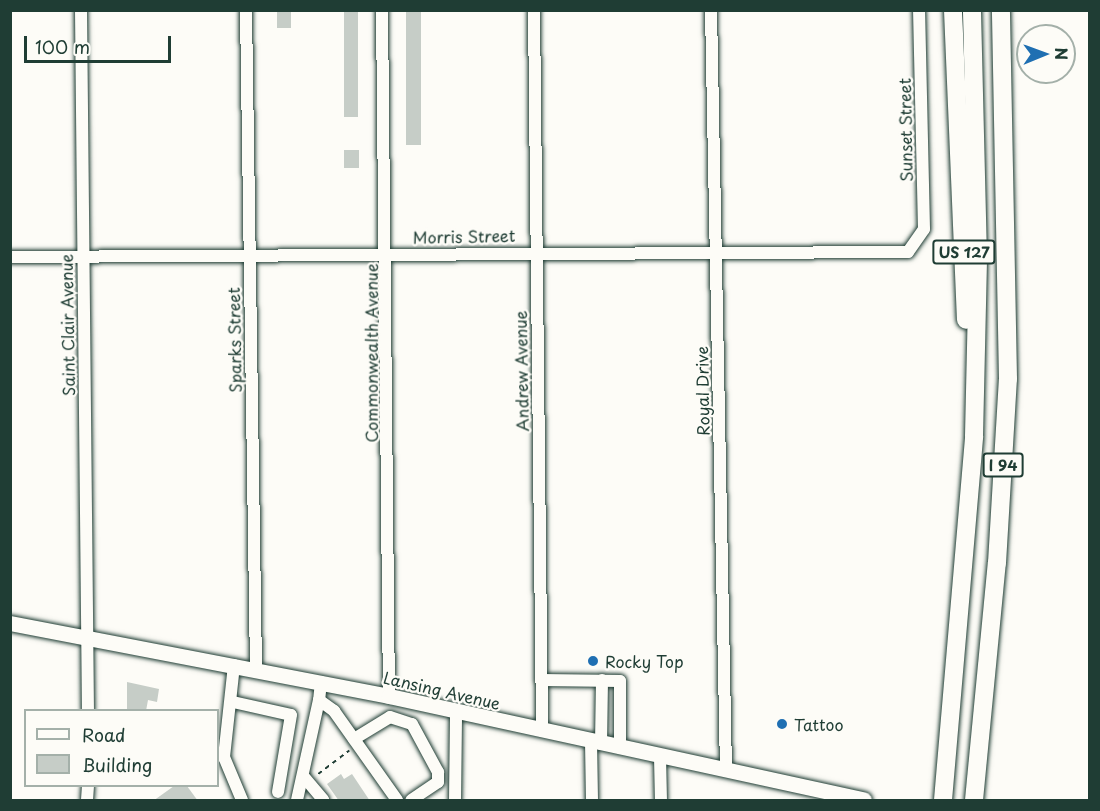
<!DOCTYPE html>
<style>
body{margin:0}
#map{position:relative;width:1100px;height:811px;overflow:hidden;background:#fdfcf7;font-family:"Playpen Sans",sans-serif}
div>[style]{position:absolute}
.building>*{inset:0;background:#c6cdc7;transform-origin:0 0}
.path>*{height:1.5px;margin-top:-0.75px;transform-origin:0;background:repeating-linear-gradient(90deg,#1f3d34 0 4.5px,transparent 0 9px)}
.roads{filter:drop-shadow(0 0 2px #1f3d34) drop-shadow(0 0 2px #1f3d34)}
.minor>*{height:12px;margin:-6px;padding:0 6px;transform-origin:6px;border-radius:6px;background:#fdfcf7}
.major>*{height:15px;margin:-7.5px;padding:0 7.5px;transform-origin:7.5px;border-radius:7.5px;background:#fdfcf7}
.highway>*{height:18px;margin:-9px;padding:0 9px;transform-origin:9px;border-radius:9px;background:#fdfcf7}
.dots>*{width:16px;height:16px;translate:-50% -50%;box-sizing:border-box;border:3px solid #fdfcf7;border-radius:50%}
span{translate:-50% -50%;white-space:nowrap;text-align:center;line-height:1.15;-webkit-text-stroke:4.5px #fdfcf7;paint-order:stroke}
.shield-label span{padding:2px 4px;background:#fdfcf7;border:2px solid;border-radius:4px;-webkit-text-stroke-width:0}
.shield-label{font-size:15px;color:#1f3d34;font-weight:700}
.street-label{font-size:16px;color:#1f3d34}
.poi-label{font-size:16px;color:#1f3d34}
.left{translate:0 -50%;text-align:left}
.frame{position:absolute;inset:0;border:12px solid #1f3d34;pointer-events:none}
.legend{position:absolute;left:24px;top:709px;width:195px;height:78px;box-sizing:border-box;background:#fdfcf7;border:2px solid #a4b0a9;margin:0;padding:8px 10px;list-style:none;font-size:18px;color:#1f3d34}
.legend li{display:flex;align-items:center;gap:12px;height:30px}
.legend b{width:30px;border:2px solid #a4b0a9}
.north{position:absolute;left:1016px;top:24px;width:60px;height:60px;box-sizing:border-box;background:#fdfcf7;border:2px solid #a4b0a9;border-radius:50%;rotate:89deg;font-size:16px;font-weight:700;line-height:24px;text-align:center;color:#1f3d34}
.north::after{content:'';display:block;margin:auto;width:21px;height:27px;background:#1f6fb2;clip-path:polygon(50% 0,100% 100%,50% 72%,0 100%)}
.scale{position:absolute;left:24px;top:36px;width:147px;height:27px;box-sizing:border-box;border:3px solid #1f3d34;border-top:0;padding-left:8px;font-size:18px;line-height:21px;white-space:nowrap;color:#1f3d34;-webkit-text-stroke:4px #fdfcf7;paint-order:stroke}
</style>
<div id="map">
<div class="building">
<i style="left:277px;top:10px;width:14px;height:18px"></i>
<i style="left:344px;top:10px;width:14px;height:107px"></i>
<i style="left:406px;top:10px;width:15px;height:135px"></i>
<i style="left:359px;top:150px;width:18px;height:15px;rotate:90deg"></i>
<i style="clip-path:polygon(127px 682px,159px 689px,157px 702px,148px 700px,146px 711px,127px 711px)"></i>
<i style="clip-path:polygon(341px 774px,344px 779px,352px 774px,370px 801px,339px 801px,327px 784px)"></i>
<i style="clip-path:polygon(174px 786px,187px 786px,198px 801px,153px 801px)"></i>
</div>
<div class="path">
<i style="left:318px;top:774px;width:39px;rotate:-37deg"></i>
</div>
<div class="roads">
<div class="minor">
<i style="left:81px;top:10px;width:700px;rotate:89.43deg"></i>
<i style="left:246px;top:10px;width:659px;rotate:89.13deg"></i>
<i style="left:382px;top:10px;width:686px;rotate:89.42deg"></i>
<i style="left:534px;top:10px;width:721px;rotate:89.36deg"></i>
<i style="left:711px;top:10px;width:761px;rotate:88.87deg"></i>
<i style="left:10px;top:257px;width:898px;rotate:-0.32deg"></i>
<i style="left:908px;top:252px;width:28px;rotate:-55deg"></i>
<i style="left:924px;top:229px;width:219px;rotate:-91.3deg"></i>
<i style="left:234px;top:665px;width:93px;rotate:96.2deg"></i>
<i style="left:224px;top:757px;width:47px;rotate:67.3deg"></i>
<i style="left:542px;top:680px;width:78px;rotate:0.7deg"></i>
<i style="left:620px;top:681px;width:67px;rotate:90deg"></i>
<i style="left:321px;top:682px;width:18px;rotate:96deg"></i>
<i style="left:319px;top:700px;width:19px;rotate:36deg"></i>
<i style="left:334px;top:711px;width:109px;rotate:54.7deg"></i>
<i style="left:233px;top:702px;width:59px;rotate:12.6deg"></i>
<i style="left:291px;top:715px;width:78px;rotate:99.6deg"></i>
<i style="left:354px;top:739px;width:42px;rotate:-31.4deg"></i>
<i style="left:390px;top:717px;width:23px;rotate:18deg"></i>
<i style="left:412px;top:724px;width:55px;rotate:61.6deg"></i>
<i style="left:438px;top:772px;width:10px;rotate:90deg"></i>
<i style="left:438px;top:782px;width:32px;rotate:146deg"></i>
<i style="left:591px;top:742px;width:58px;rotate:89deg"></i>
<i style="left:601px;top:744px;width:64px;rotate:-89.1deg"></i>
<i style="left:660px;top:757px;width:43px;rotate:88.7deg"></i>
<i style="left:304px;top:777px;width:30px;rotate:50deg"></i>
<i style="left:87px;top:800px;width:14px;rotate:-86deg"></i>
<i style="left:297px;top:800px;width:102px;rotate:-77.6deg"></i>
<i style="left:455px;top:800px;width:88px;rotate:-89.3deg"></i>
</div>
<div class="major">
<i style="left:10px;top:623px;width:386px;rotate:10.9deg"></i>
<i style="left:389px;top:696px;width:486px;rotate:12.3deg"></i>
</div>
<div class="highway">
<i style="left:953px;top:10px;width:310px;rotate:87.6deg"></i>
<i style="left:943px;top:800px;width:365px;rotate:-85.1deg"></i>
<i style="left:974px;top:436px;width:178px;rotate:-88.7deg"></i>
<i style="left:978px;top:258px;width:248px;rotate:-91.4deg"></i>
<i style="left:974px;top:800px;width:238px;rotate:-84.5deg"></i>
<i style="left:997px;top:563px;width:184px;rotate:-86.6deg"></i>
<i style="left:1008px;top:379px;width:369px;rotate:-91.1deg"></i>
</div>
</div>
<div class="dots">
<i style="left:593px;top:661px;background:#1f6fb2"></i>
<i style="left:782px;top:724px;background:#1f6fb2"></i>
</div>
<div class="shield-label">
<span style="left:964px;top:252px">US 127</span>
<span style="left:1003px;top:465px">I 94</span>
</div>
<div class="street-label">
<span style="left:905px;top:130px;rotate:-91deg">Sunset Street</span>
<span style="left:464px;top:236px;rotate:-1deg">Morris Street</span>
<span style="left:67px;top:325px;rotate:-91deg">Saint Clair Avenue</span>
<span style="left:234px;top:340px;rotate:-91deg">Sparks Street</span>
<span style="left:371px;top:353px;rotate:-90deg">Commonwealth Avenue</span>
<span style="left:521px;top:371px;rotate:-91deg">Andrew Avenue</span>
<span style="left:702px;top:391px;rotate:-91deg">Royal Drive</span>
<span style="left:442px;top:690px;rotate:13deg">Lansing Avenue</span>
</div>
<div class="poi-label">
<span class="left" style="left:605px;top:661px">Rocky Top</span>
<span class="left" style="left:794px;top:724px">Tattoo</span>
</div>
<div class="frame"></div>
<ul class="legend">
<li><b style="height:8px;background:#fdfcf7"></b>Road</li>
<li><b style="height:16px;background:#c6cdc7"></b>Building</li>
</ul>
<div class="north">N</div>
<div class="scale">100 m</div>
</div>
